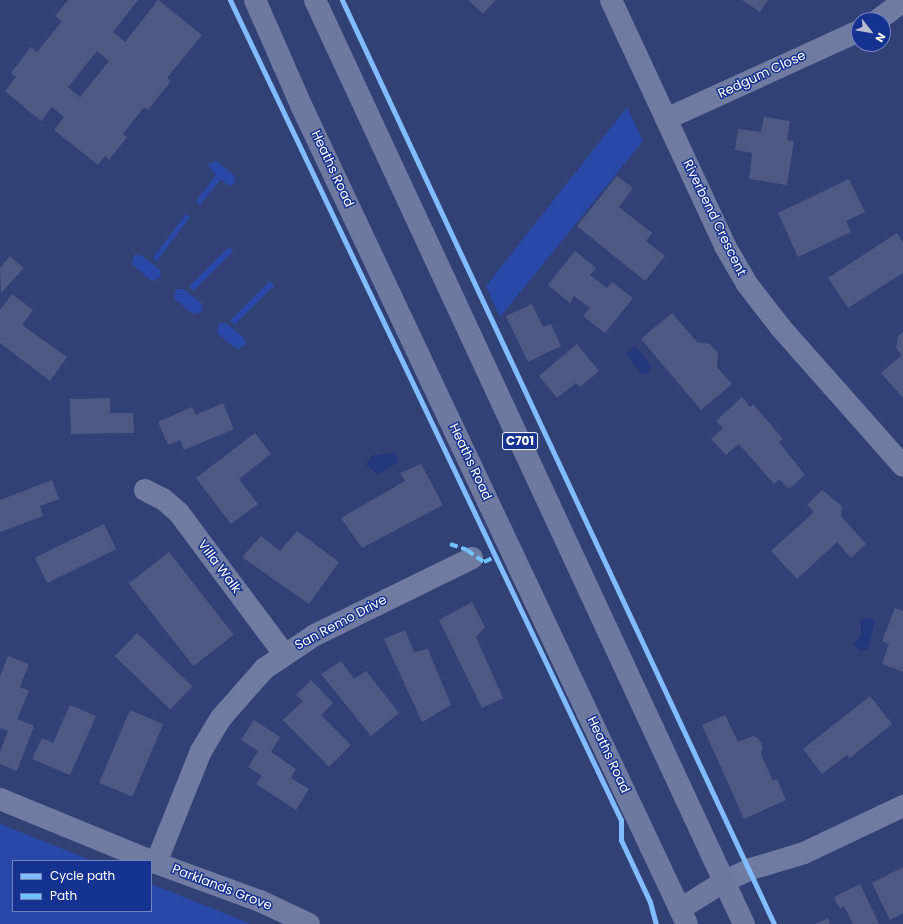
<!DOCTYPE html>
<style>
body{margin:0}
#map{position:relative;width:903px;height:924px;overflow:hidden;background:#324175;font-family:Poppins,sans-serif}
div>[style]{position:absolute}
.green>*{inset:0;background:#2948a8;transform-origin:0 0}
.water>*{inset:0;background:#23377d}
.building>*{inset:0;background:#4d5983;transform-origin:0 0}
.minor>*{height:22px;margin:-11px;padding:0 11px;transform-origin:11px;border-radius:11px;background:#6f7ba0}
.major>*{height:22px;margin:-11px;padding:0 11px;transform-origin:11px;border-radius:11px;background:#6e79a0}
.quiet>*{height:4px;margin-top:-2px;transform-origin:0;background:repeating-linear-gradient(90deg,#70c2fc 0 8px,transparent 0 12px)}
.cycleway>*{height:5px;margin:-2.5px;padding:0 2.5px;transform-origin:2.5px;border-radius:2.5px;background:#80bcff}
span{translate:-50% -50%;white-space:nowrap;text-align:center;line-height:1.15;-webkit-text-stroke:3px #163291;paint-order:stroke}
.shield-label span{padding:1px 3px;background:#163291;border:1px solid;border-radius:3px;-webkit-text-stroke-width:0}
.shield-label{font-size:12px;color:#fff;font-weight:700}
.street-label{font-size:13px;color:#fff}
.legend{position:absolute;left:12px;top:860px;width:140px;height:52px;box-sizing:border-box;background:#163291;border:1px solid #7384bd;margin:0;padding:5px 7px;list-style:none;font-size:12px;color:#fff}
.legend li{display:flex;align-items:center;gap:8px;height:20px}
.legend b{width:20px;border:1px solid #7384bd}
.north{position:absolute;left:851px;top:12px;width:40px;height:40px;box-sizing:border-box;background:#163291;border:1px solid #7384bd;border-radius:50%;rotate:121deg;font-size:11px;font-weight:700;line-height:16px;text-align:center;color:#fff}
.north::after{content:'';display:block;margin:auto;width:14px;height:18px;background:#b7bccf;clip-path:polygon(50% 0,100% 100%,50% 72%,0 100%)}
</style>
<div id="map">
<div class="green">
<i style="clip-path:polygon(627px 107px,643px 141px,500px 317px,486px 286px)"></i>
<i style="clip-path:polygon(216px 161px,235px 176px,234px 184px,229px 186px,221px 179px,200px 205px,196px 201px,216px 175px,208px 165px)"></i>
<i style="left:186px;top:214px;width:5px;height:55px;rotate:37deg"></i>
<i style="left:229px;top:247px;width:6px;height:56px;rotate:45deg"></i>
<i style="clip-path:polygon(134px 255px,141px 255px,160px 270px,161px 277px,153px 281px,148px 278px,132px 264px)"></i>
<i style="left:270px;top:281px;width:6px;height:56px;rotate:45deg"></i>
<i style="clip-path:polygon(176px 289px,183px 289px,201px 303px,203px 311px,195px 314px,190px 312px,174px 298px)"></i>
<i style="clip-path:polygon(219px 323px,226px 323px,244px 338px,246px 345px,238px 349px,233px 346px,217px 333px)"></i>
<i style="clip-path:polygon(0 824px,93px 861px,13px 861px,13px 911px,151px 911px,151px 884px,251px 924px,0 924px)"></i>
</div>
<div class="water">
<i style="clip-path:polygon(635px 346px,651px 365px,649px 373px,642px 374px,626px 354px)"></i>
<i style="clip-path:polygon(395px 453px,399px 462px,378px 474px,366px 465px,373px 455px)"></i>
<i style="clip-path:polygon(867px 618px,875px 621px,868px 649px,860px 651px,853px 644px,861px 635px,860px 620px)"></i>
</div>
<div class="building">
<i style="clip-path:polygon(evenodd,68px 0,138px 0,113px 32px,125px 42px,158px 0,202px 35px,167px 78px,171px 81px,148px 110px,144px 107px,123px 134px,127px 137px,109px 160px,105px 156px,98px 165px,54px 130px,64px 117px,52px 107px,41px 121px,5px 91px,16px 77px,11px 73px,31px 47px,37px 52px,62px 21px,55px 16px,68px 0,97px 51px,109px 61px,80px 97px,68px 87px,97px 51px)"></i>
<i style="clip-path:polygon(468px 0,496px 0,483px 14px)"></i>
<i style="clip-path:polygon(742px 0,768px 0,760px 12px)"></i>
<i style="clip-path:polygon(764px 117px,790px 121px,787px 140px,794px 141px,787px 185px,749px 179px,752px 153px,735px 150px,738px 129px,761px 132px)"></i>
<i style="clip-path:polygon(617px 176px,633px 188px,619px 207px,652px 233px,646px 241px,665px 256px,645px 281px,577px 226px)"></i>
<i style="clip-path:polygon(849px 179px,865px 212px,846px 221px,851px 232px,798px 257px,778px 213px)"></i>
<i style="clip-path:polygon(897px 233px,903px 242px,903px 273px,848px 308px,828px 278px)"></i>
<i style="clip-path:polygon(575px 251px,596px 268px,590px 275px,607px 288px,612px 282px,633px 298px,605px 333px,583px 316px,590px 308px,574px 296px,570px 303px,548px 285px)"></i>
<i style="clip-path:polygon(10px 256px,24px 268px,1px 293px,0 268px)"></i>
<i style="clip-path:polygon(12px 294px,33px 310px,22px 325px,67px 357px,50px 381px,0 343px,0 310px)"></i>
<i style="clip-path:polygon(532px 304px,543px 327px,551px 324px,561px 346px,528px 362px,506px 316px)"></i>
<i style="clip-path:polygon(672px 313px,697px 342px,710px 344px,718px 353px,717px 367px,732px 384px,701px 410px,641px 339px)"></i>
<i style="clip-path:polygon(903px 332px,903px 398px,881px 373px,902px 355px,896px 348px,898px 336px)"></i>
<i style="clip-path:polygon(577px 344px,599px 371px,580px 387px,576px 383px,557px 398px,539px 376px)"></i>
<i style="clip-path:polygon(742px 397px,750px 407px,753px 404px,783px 439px,779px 442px,805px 475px,789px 489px,779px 479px,774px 484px,739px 444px,726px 455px,711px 439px,723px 428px,716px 421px)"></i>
<i style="clip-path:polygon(110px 398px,110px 413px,133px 413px,134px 433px,71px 434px,70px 399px)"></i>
<i style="clip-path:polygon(223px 403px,234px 429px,184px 450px,180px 440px,168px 445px,158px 422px,192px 407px,196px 415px)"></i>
<i style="clip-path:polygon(255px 433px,271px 454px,239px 479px,258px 504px,231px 524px,196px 478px)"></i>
<i style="clip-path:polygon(421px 464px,443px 505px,362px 548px,341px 518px,405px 481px,400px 473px)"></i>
<i style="clip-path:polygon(52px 480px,59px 499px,40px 506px,43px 516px,0 532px,0 500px)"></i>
<i style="clip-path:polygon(822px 490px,842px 506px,841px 516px,866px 544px,851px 558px,837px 542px,797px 579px,771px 551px,814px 512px,807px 505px)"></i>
<i style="left:104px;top:524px;width:28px;height:77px;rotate:64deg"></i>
<i style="clip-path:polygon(297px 531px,339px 562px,309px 604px,242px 557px,261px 536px,280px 551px)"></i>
<i style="left:169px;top:552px;width:105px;height:51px;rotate:52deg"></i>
<i style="clip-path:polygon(472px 602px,485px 627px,476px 637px,503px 698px,482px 708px,439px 620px)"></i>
<i style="clip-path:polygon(895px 608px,903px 611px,903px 672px,882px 664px,889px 644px,882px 641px)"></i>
<i style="clip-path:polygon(405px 630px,414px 652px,428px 649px,451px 705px,422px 722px,384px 639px)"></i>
<i style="left:137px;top:633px;width:77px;height:32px;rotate:44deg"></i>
<i style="clip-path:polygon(8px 656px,29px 664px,20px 687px,29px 691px,17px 719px,34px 726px,17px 771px,0 764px,0 752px,8px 731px,0 728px,0 676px)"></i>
<i style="clip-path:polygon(341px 661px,354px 679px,366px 671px,399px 713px,371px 736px,321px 674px)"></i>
<i style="clip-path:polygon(311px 680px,333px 703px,321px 715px,351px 745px,329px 767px,283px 720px,303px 701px,296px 695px)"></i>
<i style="clip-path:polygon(870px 696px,892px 724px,850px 758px,847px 755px,822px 774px,803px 749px)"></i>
<i style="clip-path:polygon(70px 705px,96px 716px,70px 775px,32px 759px,42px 738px,53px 743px)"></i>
<i style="left:130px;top:710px;width:36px;height:79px;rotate:23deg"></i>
<i style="clip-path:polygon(725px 715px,738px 742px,753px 736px,759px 739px,763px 748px,761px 754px,773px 781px,777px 779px,786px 800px,744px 819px,702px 725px)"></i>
<i style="clip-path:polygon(254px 720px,280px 737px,271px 752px,296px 769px,291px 778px,309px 789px,296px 810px,256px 784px,262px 776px,248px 767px,258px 751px,241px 740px)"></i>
<i style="clip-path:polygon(903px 867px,903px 913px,890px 920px,872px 883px)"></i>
<i style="clip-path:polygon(860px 884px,879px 924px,853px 924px,844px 906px,840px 909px,834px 897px)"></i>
<i style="clip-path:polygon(828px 918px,830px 924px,815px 924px)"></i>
</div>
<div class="minor">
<i style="left:611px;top:0;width:271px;rotate:65.1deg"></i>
<i style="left:725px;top:246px;width:44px;rotate:59.9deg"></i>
<i style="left:747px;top:284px;width:56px;rotate:52.3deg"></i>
<i style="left:781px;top:328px;width:184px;rotate:48.5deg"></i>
<i style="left:878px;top:20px;width:31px;rotate:-37deg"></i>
<i style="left:666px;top:119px;width:212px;rotate:-24.5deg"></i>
<i style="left:145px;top:490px;width:20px;rotate:27deg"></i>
<i style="left:163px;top:499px;width:21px;rotate:41deg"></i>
<i style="left:179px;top:513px;width:176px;rotate:53.3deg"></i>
<i style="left:0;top:799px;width:169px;rotate:22.3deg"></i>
<i style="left:156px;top:863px;width:111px;rotate:20.1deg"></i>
<i style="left:260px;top:901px;width:54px;rotate:25.1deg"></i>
<i style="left:156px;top:863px;width:121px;rotate:-68.1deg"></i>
<i style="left:201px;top:751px;width:39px;rotate:-59deg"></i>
<i style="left:221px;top:718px;width:65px;rotate:-48.7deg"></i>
<i style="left:264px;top:669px;width:61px;rotate:-33.7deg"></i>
<i style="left:315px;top:635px;width:175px;rotate:-26.1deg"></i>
<i style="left:725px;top:881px;width:29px;rotate:-25deg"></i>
<i style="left:751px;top:869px;width:55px;rotate:-16.8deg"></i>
<i style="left:804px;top:853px;width:110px;rotate:-25.4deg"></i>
</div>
<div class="major">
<i style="left:255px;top:0;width:115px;rotate:66.3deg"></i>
<i style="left:301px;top:105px;width:905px;rotate:64.77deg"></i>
<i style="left:315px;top:0;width:1019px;rotate:65.1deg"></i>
<i style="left:680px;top:909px;width:53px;rotate:-31.9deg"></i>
</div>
<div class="quiet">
<i style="left:450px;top:544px;width:18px;rotate:19deg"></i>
<i style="left:467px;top:550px;width:21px;rotate:35deg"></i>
<i style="left:484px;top:562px;width:14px;rotate:-25deg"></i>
</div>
<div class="cycleway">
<i style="left:230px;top:0;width:908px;rotate:64.51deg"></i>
<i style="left:621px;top:820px;width:20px;rotate:90deg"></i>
<i style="left:621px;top:840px;width:68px;rotate:64.9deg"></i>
<i style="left:650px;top:902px;width:23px;rotate:75deg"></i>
<i style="left:342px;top:0;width:1020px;rotate:64.94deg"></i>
</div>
<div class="shield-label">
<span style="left:520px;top:441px">C701</span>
</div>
<div class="street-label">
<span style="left:762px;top:75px;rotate:-25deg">Redgum Close</span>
<span style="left:332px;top:169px;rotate:65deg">Heaths Road</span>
<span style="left:714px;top:218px;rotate:64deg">Riverbend Crescent</span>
<span style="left:470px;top:462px;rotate:65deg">Heaths Road</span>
<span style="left:219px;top:567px;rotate:53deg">Villa Walk</span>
<span style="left:341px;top:623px;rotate:-28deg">San Remo Drive</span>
<span style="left:608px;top:755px;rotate:65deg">Heaths Road</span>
<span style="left:222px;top:888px;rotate:21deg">Parklands Grove</span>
</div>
<ul class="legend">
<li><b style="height:5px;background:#80bcff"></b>Cycle path</li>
<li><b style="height:5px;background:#70c2fc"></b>Path</li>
</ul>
<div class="north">N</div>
</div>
